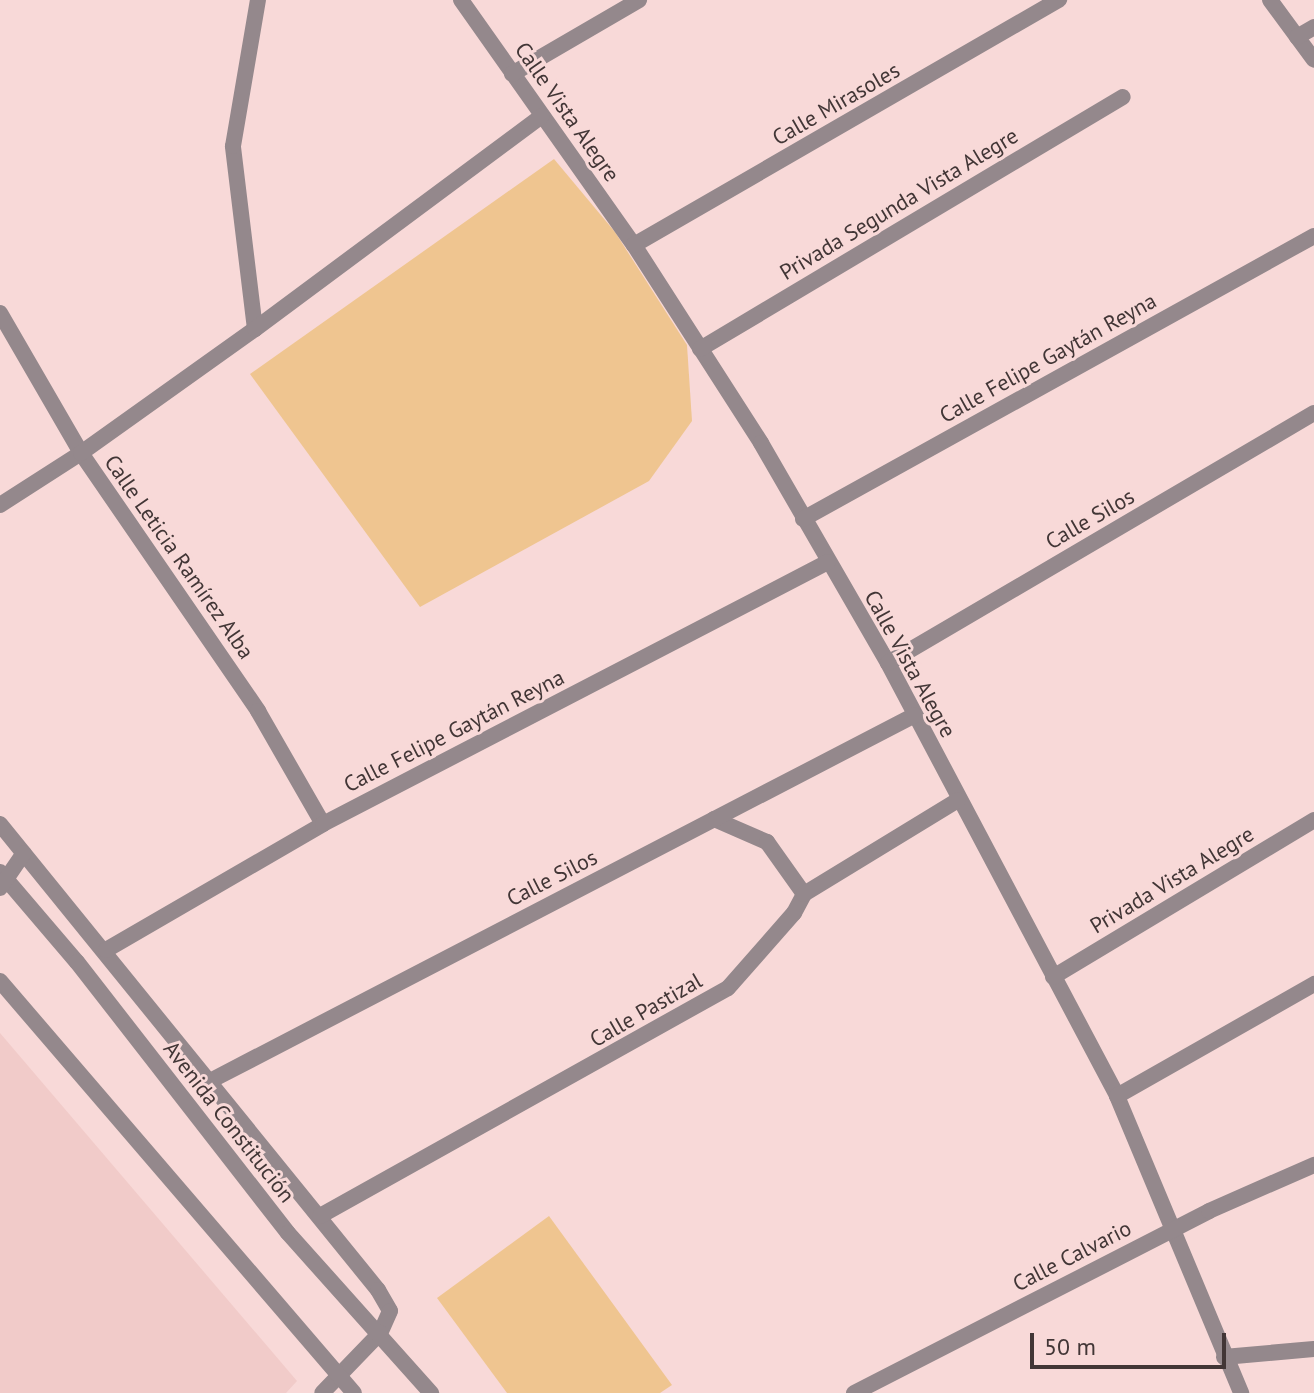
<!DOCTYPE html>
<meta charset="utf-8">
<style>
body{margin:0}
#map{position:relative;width:1314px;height:1393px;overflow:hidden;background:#f8d9d8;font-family:"PT Sans",sans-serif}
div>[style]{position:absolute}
.built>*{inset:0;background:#f1cbc9}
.green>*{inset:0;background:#efc590}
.street>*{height:16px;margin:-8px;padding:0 8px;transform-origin:8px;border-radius:8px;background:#94888c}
span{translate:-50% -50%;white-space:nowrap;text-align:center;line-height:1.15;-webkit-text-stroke:6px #f8d9d8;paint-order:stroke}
.street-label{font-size:22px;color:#423636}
.scale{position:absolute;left:1030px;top:1333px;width:196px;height:36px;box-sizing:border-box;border:4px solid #423636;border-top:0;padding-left:10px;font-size:24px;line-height:28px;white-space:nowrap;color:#423636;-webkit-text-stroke:6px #f8d9d8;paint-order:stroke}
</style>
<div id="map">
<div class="built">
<i style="clip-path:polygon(0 1033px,297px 1381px,286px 1393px,0 1393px)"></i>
</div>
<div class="green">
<i style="clip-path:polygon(554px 159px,615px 232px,687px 345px,692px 421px,649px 481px,420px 607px,250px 374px)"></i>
<i style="clip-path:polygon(549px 1216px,672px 1385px,660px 1393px,507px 1393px,437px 1298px)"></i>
</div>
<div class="street">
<i style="left:461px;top:0;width:300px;rotate:54.8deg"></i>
<i style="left:634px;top:245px;width:235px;rotate:57.3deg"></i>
<i style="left:761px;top:443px;width:254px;rotate:60deg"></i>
<i style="left:888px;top:663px;width:490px;rotate:62.1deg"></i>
<i style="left:1117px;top:1096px;width:322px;rotate:67.3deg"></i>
<i style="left:1270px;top:0;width:74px;rotate:53.7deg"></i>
<i style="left:1297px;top:37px;width:20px;rotate:-30deg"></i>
<i style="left:512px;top:74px;width:147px;rotate:-30.2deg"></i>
<i style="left:634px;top:245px;width:491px;rotate:-30deg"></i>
<i style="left:0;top:313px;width:162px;rotate:59.9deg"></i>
<i style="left:81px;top:453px;width:313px;rotate:55.5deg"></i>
<i style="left:258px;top:711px;width:130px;rotate:60.1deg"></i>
<i style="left:255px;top:329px;width:184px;rotate:-96.9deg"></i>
<i style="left:233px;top:146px;width:148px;rotate:-80.3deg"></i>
<i style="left:700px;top:349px;width:492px;rotate:-30.8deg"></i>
<i style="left:0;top:505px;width:96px;rotate:-32.7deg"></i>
<i style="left:81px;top:453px;width:214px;rotate:-35.5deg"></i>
<i style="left:255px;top:329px;width:357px;rotate:-36.6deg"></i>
<i style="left:803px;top:519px;width:584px;rotate:-28.98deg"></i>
<i style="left:888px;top:663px;width:494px;rotate:-30.4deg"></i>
<i style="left:714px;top:819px;width:58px;rotate:23.5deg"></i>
<i style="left:767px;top:842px;width:64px;rotate:54.6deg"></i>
<i style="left:0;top:824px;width:600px;rotate:50.95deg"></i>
<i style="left:378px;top:1290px;width:24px;rotate:60deg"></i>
<i style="left:390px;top:1311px;width:24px;rotate:114deg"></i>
<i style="left:380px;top:1333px;width:83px;rotate:134deg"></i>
<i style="left:0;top:872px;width:118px;rotate:49.5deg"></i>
<i style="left:77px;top:962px;width:343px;rotate:52.1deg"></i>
<i style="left:288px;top:1233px;width:215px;rotate:48.2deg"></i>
<i style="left:0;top:888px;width:42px;rotate:-55.6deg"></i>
<i style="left:106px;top:950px;width:251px;rotate:-30.1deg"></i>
<i style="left:323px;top:824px;width:569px;rotate:-27.42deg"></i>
<i style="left:1053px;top:977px;width:305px;rotate:-31deg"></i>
<i style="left:0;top:981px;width:543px;rotate:49.33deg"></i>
<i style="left:210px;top:1081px;width:794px;rotate:-27.44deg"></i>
<i style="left:1117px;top:1096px;width:227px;rotate:-29.6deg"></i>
<i style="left:320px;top:1216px;width:467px;rotate:-29.2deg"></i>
<i style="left:728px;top:988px;width:100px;rotate:-48.7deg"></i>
<i style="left:794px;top:913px;width:21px;rotate:-62deg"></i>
<i style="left:804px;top:894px;width:180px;rotate:-31.4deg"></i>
<i style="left:1224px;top:1357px;width:90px;rotate:-5.1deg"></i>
<i style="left:854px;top:1393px;width:399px;rotate:-27.1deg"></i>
<i style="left:1209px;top:1211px;width:115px;rotate:-23.7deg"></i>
</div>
<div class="street-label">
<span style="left:836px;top:104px;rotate:-30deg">Calle Mirasoles</span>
<span style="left:567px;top:112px;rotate:55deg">Calle Vista Alegre</span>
<span style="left:899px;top:204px;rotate:-31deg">Privada Segunda Vista Alegre</span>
<span style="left:1048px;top:358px;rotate:-29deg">Calle Felipe Gaytán Reyna</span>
<span style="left:1090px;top:519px;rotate:-30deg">Calle Silos</span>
<span style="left:179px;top:557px;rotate:55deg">Calle Leticia Ramírez Alba</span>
<span style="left:910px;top:664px;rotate:61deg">Calle Vista Alegre</span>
<span style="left:454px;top:731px;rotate:-27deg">Calle Felipe Gaytán Reyna</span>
<span style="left:552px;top:878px;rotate:-27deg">Calle Silos</span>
<span style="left:1172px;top:880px;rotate:-31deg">Privada Vista Alegre</span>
<span style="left:646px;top:1010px;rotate:-30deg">Calle Pastizal</span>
<span style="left:229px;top:1122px;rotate:52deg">Avenida Constitución</span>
<span style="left:1072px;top:1256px;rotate:-27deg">Calle Calvario</span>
</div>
<div class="scale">50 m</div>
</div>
